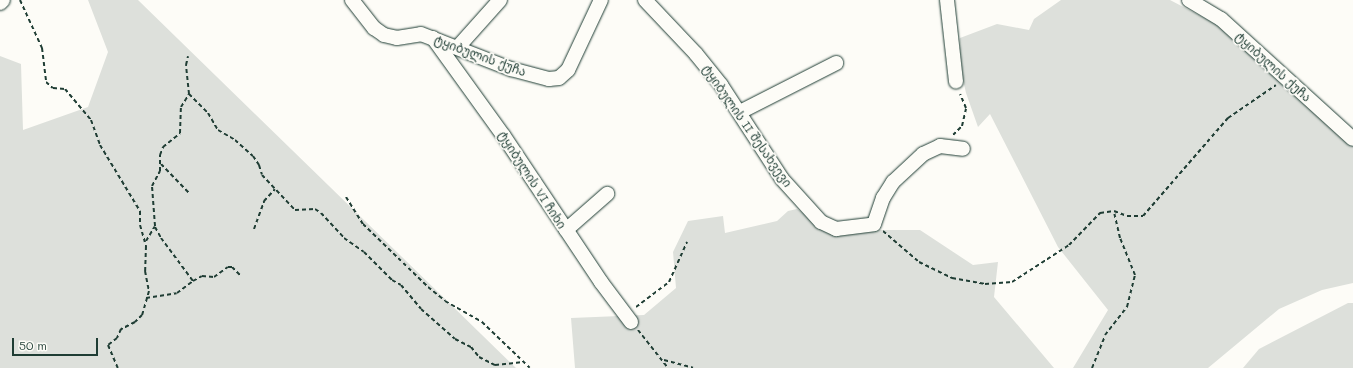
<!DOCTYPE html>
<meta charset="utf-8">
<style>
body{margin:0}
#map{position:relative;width:1353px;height:368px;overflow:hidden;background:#fdfcf7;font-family:Mali,"Noto Sans Georgian",sans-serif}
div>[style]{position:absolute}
.green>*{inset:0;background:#dde0db}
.path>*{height:2px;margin-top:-1px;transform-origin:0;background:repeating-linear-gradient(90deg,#1f3d34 0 4px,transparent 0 7px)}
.roads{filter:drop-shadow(0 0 1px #1f3d34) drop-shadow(0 0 1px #1f3d34)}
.minor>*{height:14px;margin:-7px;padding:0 7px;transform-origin:7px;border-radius:7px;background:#fdfcf7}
span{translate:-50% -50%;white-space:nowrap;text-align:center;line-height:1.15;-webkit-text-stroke:3.5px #fdfcf7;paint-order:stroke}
.street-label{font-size:12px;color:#1f3d34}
.scale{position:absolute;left:12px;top:338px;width:86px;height:18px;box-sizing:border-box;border:2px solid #1f3d34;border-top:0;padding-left:5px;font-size:12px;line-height:14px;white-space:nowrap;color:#1f3d34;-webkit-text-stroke:3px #fdfcf7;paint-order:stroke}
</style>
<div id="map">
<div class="green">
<i style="clip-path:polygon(88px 0,138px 0,516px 368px,0 368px,0 56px,21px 64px,23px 130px,88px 107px,108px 52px)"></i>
<i style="clip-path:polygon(1061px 0,1170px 0,1216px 24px,1353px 145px,1353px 283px,1322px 290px,1279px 309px,1208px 368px,1073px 368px,1108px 310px,1058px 247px,990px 114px,978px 127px,966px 93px,959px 62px,960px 38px,997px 24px,1029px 30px,1034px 19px)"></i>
<i style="clip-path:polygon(797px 209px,834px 233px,868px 230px,920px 230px,973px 265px,998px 262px,994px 297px,1054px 368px,575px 368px,571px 318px,644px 315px,676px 288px,673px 252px,688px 221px,723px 216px,725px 233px,777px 221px,788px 211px)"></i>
<i style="clip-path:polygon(1348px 303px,1353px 303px,1353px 368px,1243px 368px,1259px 349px)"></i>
</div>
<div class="path">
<i style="left:20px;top:0;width:53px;rotate:65.4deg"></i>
<i style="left:42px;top:48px;width:34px;rotate:83deg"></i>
<i style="left:46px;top:82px;width:9px;rotate:41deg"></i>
<i style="left:53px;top:88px;width:12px;rotate:5deg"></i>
<i style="left:65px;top:89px;width:40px;rotate:50deg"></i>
<i style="left:91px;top:120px;width:27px;rotate:70deg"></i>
<i style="left:100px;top:145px;width:77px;rotate:58.8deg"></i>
<i style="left:140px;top:211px;width:14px;rotate:90deg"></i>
<i style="left:140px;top:225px;width:22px;rotate:74deg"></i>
<i style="left:146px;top:246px;width:25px;rotate:92deg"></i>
<i style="left:145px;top:271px;width:20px;rotate:79deg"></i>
<i style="left:149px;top:291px;width:25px;rotate:106deg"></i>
<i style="left:142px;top:315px;width:10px;rotate:135deg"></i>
<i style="left:135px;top:322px;width:16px;rotate:153deg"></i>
<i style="left:121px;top:329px;width:10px;rotate:114deg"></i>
<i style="left:117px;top:338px;width:11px;rotate:142deg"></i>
<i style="left:108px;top:345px;width:25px;rotate:67deg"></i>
<i style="left:189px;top:94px;width:27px;rotate:45deg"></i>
<i style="left:208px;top:113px;width:20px;rotate:60deg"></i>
<i style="left:218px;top:130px;width:20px;rotate:30deg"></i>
<i style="left:235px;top:140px;width:24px;rotate:42deg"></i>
<i style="left:253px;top:156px;width:11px;rotate:56deg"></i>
<i style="left:259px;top:165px;width:10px;rotate:73deg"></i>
<i style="left:262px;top:175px;width:48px;rotate:46.7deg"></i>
<i style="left:295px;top:210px;width:20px;rotate:-3deg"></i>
<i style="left:315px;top:209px;width:7px;rotate:34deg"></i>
<i style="left:321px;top:213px;width:34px;rotate:47deg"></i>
<i style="left:344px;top:238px;width:24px;rotate:35deg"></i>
<i style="left:364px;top:252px;width:40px;rotate:45deg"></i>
<i style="left:392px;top:280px;width:10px;rotate:29deg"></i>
<i style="left:401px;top:285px;width:31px;rotate:50deg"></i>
<i style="left:421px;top:309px;width:45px;rotate:41.4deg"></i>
<i style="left:455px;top:339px;width:18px;rotate:27deg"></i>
<i style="left:471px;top:347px;width:13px;rotate:51deg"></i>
<i style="left:479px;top:357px;width:18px;rotate:27deg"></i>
<i style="left:495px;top:365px;width:28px;rotate:-6deg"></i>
<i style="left:953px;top:135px;width:13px;rotate:-45deg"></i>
<i style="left:962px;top:126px;width:18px;rotate:-77deg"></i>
<i style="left:966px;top:108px;width:15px;rotate:-113deg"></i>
<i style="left:161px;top:164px;width:40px;rotate:46deg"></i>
<i style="left:346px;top:197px;width:32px;rotate:58deg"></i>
<i style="left:363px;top:224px;width:91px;rotate:44.1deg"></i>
<i style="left:428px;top:287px;width:22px;rotate:39deg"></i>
<i style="left:445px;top:301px;width:43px;rotate:29.6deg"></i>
<i style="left:482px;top:322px;width:66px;rotate:43.8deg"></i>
<i style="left:155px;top:227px;width:13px;rotate:61deg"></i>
<i style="left:161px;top:238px;width:54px;rotate:53.3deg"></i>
<i style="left:193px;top:281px;width:10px;rotate:-29deg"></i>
<i style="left:202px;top:276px;width:12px;rotate:5deg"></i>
<i style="left:214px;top:277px;width:17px;rotate:-36deg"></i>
<i style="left:228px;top:267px;width:4px"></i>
<i style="left:232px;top:267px;width:13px;rotate:45deg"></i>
<i style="left:254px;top:229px;width:30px;rotate:-70deg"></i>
<i style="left:264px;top:201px;width:16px;rotate:-47deg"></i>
<i style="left:883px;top:231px;width:48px;rotate:40.7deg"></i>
<i style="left:919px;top:262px;width:37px;rotate:26deg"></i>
<i style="left:952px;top:278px;width:34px;rotate:10deg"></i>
<i style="left:985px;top:284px;width:27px;rotate:-4deg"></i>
<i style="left:1012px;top:282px;width:68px;rotate:-33deg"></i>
<i style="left:1069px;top:245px;width:45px;rotate:-45.9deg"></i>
<i style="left:1100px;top:213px;width:14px;rotate:-8deg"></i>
<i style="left:1114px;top:211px;width:14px;rotate:21deg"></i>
<i style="left:1127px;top:216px;width:16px"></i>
<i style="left:1143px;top:216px;width:130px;rotate:-49.1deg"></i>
<i style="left:1228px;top:118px;width:58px;rotate:-34.5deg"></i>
<i style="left:146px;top:241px;width:17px;rotate:-59deg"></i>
<i style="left:155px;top:226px;width:40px;rotate:-94.3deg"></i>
<i style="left:152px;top:186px;width:17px;rotate:-62deg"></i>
<i style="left:160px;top:171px;width:16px;rotate:-90deg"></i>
<i style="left:160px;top:155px;width:9px;rotate:-69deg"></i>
<i style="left:163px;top:147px;width:22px;rotate:-39deg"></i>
<i style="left:180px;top:133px;width:26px;rotate:-88deg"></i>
<i style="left:181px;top:107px;width:15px;rotate:-58deg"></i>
<i style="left:189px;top:94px;width:29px;rotate:-96deg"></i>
<i style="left:186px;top:65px;width:9px;rotate:-77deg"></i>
<i style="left:146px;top:298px;width:31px;rotate:-9deg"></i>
<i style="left:177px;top:293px;width:20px;rotate:-37deg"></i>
<i style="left:636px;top:307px;width:41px;rotate:-37.1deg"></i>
<i style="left:669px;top:282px;width:44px;rotate:-65.8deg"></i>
<i style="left:638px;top:330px;width:48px;rotate:51.7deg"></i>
<i style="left:664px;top:360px;width:30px;rotate:15deg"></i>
<i style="left:1092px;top:368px;width:35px;rotate:-68deg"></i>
<i style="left:1105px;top:335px;width:36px;rotate:-52deg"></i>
<i style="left:1127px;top:307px;width:33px;rotate:-76deg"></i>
<i style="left:1135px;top:275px;width:40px;rotate:-112deg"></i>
<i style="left:1120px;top:238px;width:27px;rotate:-103deg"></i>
</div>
<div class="roads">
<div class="minor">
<i style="left:352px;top:0;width:36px;rotate:52deg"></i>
<i style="left:374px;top:28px;width:12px;rotate:35deg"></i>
<i style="left:384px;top:35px;width:13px;rotate:13deg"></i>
<i style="left:397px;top:38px;width:24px;rotate:-9deg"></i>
<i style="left:421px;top:34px;width:97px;rotate:21.3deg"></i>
<i style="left:511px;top:69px;width:39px;rotate:15deg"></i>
<i style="left:549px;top:79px;width:10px;rotate:-6deg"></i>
<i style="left:559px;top:78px;width:12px;rotate:-42deg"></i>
<i style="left:568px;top:70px;width:77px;rotate:-64.8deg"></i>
<i style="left:645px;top:0;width:74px;rotate:46.6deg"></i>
<i style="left:696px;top:54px;width:40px;rotate:51deg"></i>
<i style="left:721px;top:85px;width:112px;rotate:57deg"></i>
<i style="left:782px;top:179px;width:58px;rotate:47.8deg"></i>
<i style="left:821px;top:222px;width:17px;rotate:25deg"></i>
<i style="left:836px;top:229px;width:38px;rotate:-7deg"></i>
<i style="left:874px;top:224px;width:28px;rotate:-71deg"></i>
<i style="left:883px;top:198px;width:19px;rotate:-58deg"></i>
<i style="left:893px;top:182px;width:41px;rotate:-43deg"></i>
<i style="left:923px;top:154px;width:19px;rotate:-25deg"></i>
<i style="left:940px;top:146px;width:23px;rotate:7deg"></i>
<i style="left:947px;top:0;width:82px;rotate:83.7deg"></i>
<i style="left:1189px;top:0;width:37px;rotate:31deg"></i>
<i style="left:1221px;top:19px;width:178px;rotate:42.3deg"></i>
<i style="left:0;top:3px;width:4px;rotate:-45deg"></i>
<i style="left:433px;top:38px;width:120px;rotate:54.2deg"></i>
<i style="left:503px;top:135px;width:177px;rotate:56.3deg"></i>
<i style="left:601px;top:282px;width:50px;rotate:53.1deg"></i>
<i style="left:458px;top:47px;width:63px;rotate:-48.2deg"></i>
<i style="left:740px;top:112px;width:108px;rotate:-27deg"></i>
<i style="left:566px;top:230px;width:55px;rotate:-41.3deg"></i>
</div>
</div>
<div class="street-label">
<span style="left:480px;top:56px;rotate:20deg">ტყიბულის ქუჩა</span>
<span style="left:1273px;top:67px;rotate:42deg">ტყიბულის ქუჩა</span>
<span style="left:747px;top:126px;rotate:55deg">ტყიბულის II შესახვევი</span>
<span style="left:532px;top:180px;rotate:57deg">ტყიბულის VI ჩიხი</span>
</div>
<div class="scale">50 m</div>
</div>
